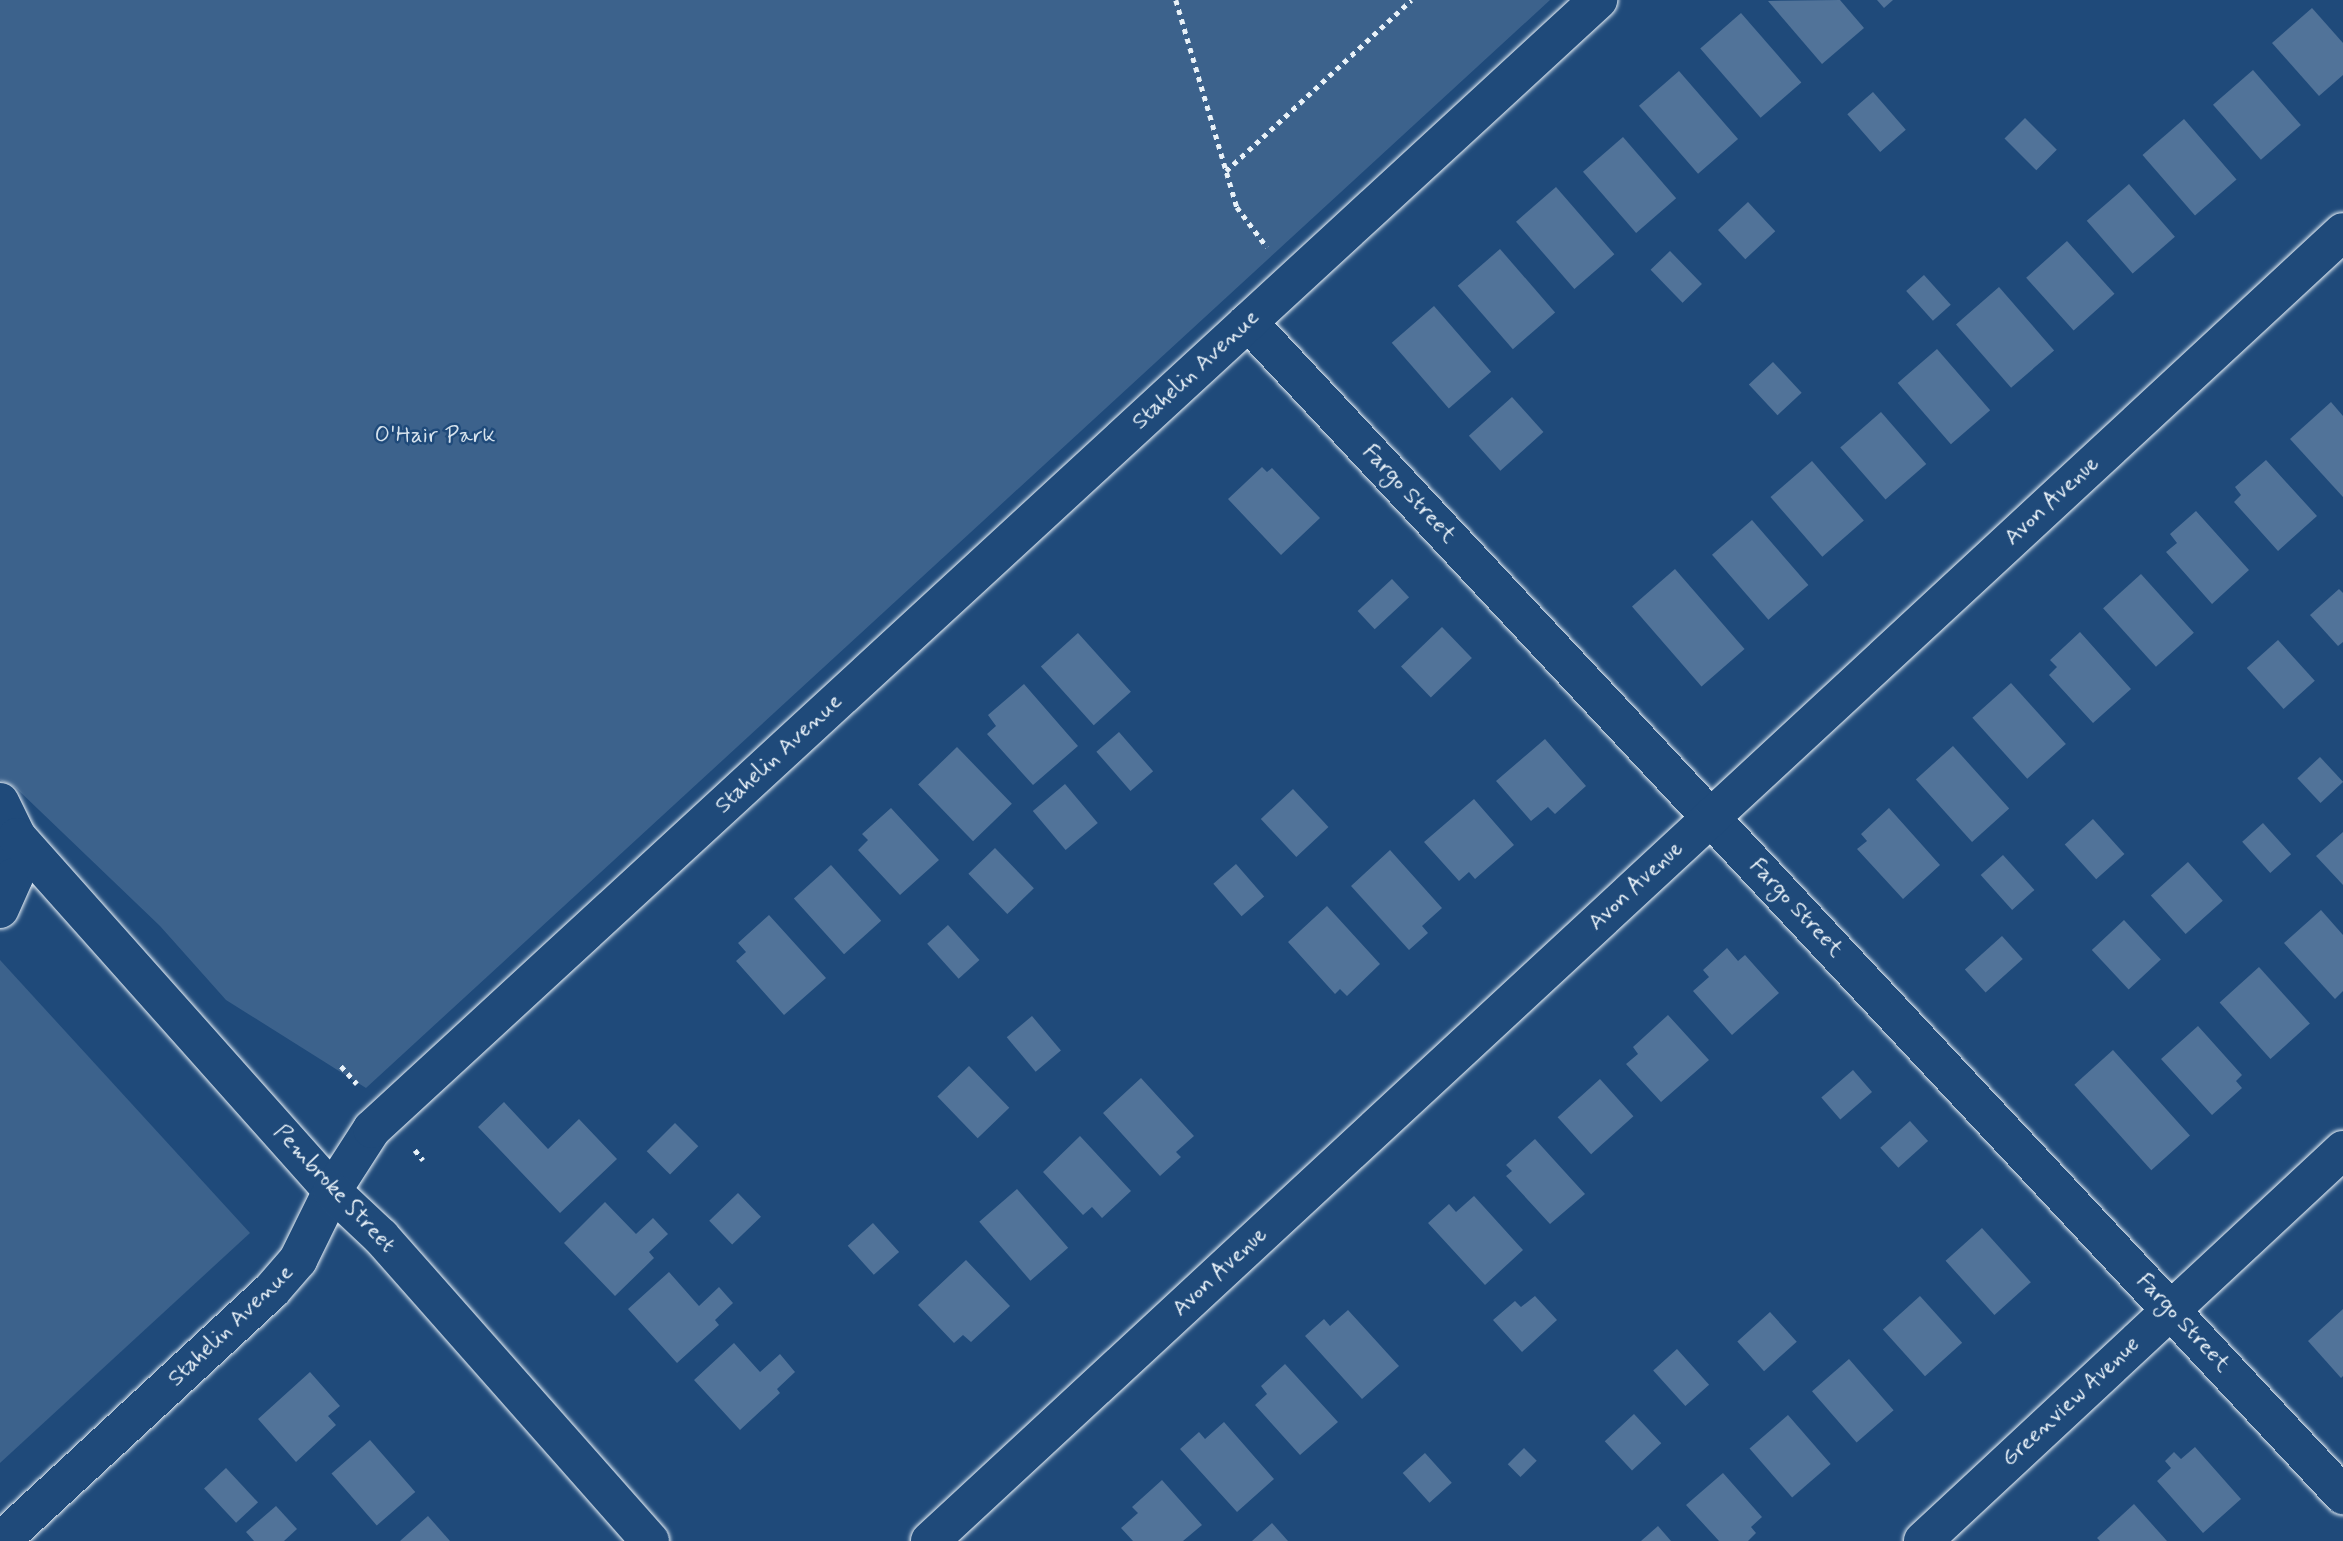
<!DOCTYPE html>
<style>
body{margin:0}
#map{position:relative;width:2343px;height:1541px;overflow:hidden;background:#1f4a7a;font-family:Mynerve,sans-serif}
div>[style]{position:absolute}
.green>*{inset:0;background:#3c628c}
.building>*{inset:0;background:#517399;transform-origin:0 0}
.path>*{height:4.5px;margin-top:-2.25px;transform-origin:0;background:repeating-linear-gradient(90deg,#e8f1f8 0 5px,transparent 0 10px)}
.roads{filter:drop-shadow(0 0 2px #e8f1f8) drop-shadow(0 0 2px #e8f1f8)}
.street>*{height:38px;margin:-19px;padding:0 19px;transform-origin:19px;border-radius:19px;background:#1f4a7a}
.secondary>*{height:38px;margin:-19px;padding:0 19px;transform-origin:19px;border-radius:19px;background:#1f4a7a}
span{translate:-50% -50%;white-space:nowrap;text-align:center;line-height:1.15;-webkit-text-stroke:5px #1f4a7a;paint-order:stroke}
.street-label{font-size:23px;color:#e8f1f8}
.park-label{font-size:23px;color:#d7e3ed}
</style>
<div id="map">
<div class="green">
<i style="clip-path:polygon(0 0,1550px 0,366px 1088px,226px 1000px,160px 926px,15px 787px,0 780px)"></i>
<i style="clip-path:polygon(0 960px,250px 1233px,0 1463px)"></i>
</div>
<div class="building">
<i style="clip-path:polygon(1840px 0,1864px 28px,1822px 64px,1768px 1px)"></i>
<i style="clip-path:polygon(1877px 0,1893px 0,1884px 8px)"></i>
<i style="clip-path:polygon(2312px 8px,2343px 43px,2343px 75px,2319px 96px,2272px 43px)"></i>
<i style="left:1741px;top:13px;width:92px;height:54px;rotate:49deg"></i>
<i style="left:2253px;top:70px;width:73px;height:53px;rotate:49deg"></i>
<i style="left:1679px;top:71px;width:90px;height:53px;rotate:49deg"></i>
<i style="left:1873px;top:92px;width:50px;height:34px;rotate:49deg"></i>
<i style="left:2025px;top:118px;width:45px;height:29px;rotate:45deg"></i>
<i style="left:2184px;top:119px;width:80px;height:55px;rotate:49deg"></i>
<i style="left:1623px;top:137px;width:81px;height:53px;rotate:49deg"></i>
<i style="left:2129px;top:184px;width:70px;height:56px;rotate:49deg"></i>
<i style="left:1556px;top:187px;width:89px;height:53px;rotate:49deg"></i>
<i style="left:1748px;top:202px;width:40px;height:41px;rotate:47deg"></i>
<i style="left:2067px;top:241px;width:71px;height:55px;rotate:48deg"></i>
<i style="left:1500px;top:249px;width:84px;height:56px;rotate:49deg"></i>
<i style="left:1670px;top:251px;width:46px;height:27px;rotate:46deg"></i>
<i style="left:1924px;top:275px;width:40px;height:24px;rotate:48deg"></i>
<i style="left:1999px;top:287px;width:84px;height:57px;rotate:49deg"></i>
<i style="left:1434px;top:306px;width:87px;height:56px;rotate:49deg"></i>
<i style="left:1937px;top:349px;width:81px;height:52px;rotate:49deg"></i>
<i style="left:1773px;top:362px;width:42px;height:33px;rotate:47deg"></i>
<i style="left:1512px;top:397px;width:47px;height:58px;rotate:48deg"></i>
<i style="clip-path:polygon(2331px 402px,2343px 416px,2343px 497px,2290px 439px)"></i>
<i style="left:1881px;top:412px;width:69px;height:54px;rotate:49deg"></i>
<i style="clip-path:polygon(2266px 460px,2317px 516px,2278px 551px,2234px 502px,2241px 495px,2235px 487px)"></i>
<i style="left:1812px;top:461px;width:79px;height:55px;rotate:49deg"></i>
<i style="clip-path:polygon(1262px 467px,1267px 472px,1272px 468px,1320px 518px,1281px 555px,1228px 499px)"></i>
<i style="clip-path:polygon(2196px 511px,2249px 570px,2212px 604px,2166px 552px,2177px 543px,2170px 534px)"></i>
<i style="left:1752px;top:520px;width:86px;height:53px;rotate:49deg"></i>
<i style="left:1675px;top:569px;width:106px;height:57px;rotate:49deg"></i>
<i style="left:2141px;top:574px;width:79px;height:51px;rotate:48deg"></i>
<i style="left:1392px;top:579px;width:25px;height:47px;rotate:47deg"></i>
<i style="clip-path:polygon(2339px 589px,2343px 593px,2343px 642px,2338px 646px,2310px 615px)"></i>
<i style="left:1442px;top:627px;width:43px;height:57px;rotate:46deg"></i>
<i style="clip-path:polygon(2080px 632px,2131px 689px,2093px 723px,2049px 675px,2057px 667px,2050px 660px)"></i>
<i style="left:1078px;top:633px;width:79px;height:50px;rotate:48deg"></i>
<i style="left:2278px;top:640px;width:55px;height:42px;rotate:48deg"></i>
<i style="left:2011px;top:683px;width:82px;height:52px;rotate:48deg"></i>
<i style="clip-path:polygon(1024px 684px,1078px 746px,1033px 785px,987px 734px,996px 726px,988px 715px)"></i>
<i style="left:1119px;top:732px;width:52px;height:30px;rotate:49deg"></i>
<i style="clip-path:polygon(1545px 739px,1586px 786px,1555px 814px,1548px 807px,1531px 821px,1496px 781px)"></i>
<i style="left:1953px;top:746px;width:84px;height:50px;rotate:48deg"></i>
<i style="left:957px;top:747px;width:79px;height:54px;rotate:46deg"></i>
<i style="left:2320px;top:757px;width:34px;height:31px;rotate:47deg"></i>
<i style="left:1065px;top:784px;width:51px;height:42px;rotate:50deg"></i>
<i style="left:1293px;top:789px;width:52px;height:44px;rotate:47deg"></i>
<i style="clip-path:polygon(1474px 799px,1514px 845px,1475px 879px,1469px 872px,1459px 881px,1424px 842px)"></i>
<i style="clip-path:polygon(891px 808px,939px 860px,900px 895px,858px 850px,868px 840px,862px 834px)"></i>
<i style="clip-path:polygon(1889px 808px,1940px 865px,1903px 899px,1857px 849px,1867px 841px,1861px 834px)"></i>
<i style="left:2093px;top:819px;width:47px;height:38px;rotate:48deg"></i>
<i style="left:2263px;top:823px;width:42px;height:28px;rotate:48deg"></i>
<i style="clip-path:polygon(2343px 832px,2343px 885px,2316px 856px)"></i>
<i style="left:995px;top:848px;width:56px;height:37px;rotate:46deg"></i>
<i style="clip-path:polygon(1390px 850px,1442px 908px,1422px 926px,1428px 933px,1409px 950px,1351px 886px)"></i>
<i style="left:2003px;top:855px;width:47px;height:30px;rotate:48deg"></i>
<i style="left:2188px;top:862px;width:52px;height:50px;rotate:48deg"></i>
<i style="left:1236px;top:864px;width:43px;height:30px;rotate:49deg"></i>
<i style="left:831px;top:865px;width:75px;height:50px;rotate:48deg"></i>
<i style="clip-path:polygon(1327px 906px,1380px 964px,1347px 996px,1340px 989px,1335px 994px,1288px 942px)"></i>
<i style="clip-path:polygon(2321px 910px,2343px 935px,2343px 991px,2335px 999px,2284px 943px)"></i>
<i style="clip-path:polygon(769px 915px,826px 978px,784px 1015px,736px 961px,746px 952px,738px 943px)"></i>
<i style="left:2124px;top:920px;width:54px;height:44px;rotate:47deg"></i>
<i style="left:948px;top:925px;width:47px;height:28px;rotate:48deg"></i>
<i style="left:2002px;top:936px;width:31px;height:50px;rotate:48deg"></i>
<i style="clip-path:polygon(1727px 948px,1738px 961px,1745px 955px,1779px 993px,1732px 1035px,1693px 991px,1709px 977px,1703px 970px)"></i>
<i style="left:2259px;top:967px;width:76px;height:53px;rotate:48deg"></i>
<i style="clip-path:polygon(1668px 1015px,1709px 1060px,1661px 1102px,1626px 1064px,1638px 1054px,1633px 1047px)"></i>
<i style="left:1032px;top:1016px;width:45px;height:33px;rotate:50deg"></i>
<i style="clip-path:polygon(2198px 1026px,2242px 1075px,2236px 1081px,2242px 1088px,2212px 1115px,2161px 1059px)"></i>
<i style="left:2113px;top:1050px;width:115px;height:52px;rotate:48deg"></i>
<i style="left:969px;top:1066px;width:58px;height:44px;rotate:46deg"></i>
<i style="left:1853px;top:1070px;width:29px;height:42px;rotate:49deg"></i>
<i style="clip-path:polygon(1141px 1078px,1194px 1136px,1176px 1152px,1181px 1157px,1160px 1176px,1103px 1113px)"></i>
<i style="left:1600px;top:1079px;width:50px;height:57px;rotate:48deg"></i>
<i style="clip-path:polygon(504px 1102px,548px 1149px,579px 1119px,617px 1159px,560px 1213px,478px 1127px)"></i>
<i style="left:1910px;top:1121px;width:27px;height:40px;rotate:48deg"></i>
<i style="left:675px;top:1123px;width:33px;height:40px;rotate:45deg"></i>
<i style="clip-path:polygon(1080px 1136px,1131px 1191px,1102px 1218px,1092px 1207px,1083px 1215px,1043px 1172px)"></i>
<i style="clip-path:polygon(1535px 1139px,1585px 1194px,1550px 1224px,1506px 1176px,1512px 1171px,1506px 1165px)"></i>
<i style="left:1017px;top:1189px;width:78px;height:50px;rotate:49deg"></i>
<i style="left:738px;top:1193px;width:33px;height:40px;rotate:46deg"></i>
<i style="clip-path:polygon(1474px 1196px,1523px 1250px,1485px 1285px,1428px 1223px,1449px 1204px,1456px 1212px)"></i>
<i style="clip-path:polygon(605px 1202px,636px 1234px,653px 1218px,668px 1234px,649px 1252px,654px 1258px,615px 1296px,564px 1243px)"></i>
<i style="left:873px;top:1223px;width:39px;height:34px;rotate:48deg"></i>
<i style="left:1982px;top:1228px;width:73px;height:49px;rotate:48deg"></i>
<i style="clip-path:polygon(966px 1260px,1010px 1306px,971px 1342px,963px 1335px,954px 1343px,918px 1305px)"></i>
<i style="clip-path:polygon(669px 1272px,699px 1306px,719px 1287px,733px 1303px,715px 1320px,719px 1325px,677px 1363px,628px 1309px)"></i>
<i style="clip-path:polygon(1535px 1296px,1557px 1320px,1522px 1352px,1493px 1320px,1515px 1301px,1521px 1307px)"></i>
<i style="left:1920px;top:1296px;width:63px;height:50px;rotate:48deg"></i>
<i style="clip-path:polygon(2343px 1309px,2343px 1376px,2341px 1378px,2308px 1341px)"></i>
<i style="clip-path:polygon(1348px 1310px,1399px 1366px,1362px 1399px,1305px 1336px,1324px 1319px,1330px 1326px)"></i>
<i style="left:1770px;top:1312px;width:40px;height:44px;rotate:48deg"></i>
<i style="clip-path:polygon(734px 1343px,760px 1372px,780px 1354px,795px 1372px,777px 1389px,780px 1393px,740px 1430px,694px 1380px)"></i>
<i style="left:1677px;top:1349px;width:48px;height:32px;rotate:48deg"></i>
<i style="left:1849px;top:1359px;width:68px;height:49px;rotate:49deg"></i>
<i style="clip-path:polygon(1285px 1364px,1338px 1422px,1300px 1455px,1255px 1405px,1267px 1394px,1261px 1386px)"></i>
<i style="clip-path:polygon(310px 1372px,340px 1406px,328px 1416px,336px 1425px,296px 1462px,258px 1419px)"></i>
<i style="left:1634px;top:1414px;width:40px;height:40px;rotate:47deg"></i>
<i style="left:1788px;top:1415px;width:65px;height:51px;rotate:49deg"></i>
<i style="clip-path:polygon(1224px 1422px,1274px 1479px,1237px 1512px,1180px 1449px,1199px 1432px,1205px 1439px)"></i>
<i style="left:370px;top:1440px;width:69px;height:51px;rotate:49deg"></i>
<i style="clip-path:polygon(2195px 1447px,2241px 1499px,2203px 1533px,2157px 1481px,2171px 1468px,2165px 1461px,2174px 1452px,2181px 1459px)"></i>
<i style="left:1524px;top:1448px;width:18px;height:23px;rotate:45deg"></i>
<i style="left:1425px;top:1453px;width:40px;height:30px;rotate:48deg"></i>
<i style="left:226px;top:1468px;width:47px;height:30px;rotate:47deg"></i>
<i style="clip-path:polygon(1723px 1473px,1762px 1517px,1751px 1527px,1756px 1533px,1748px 1541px,1719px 1541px,1686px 1505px)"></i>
<i style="clip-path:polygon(1162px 1480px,1202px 1525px,1183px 1541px,1133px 1541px,1121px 1528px,1138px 1513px,1132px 1507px)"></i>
<i style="clip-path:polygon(2134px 1504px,2167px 1541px,2100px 1541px,2097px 1538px)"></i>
<i style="clip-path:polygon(276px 1506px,297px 1529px,284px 1541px,254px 1541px,246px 1532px)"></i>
<i style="clip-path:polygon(428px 1516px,450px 1541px,400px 1541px)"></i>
<i style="clip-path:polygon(1272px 1523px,1288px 1541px,1252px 1541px)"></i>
<i style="clip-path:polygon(1658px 1526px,1671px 1541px,1641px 1541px)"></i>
</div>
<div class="path">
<i style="left:1176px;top:0;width:216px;rotate:73.6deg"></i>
<i style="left:1237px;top:207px;width:50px;rotate:53.1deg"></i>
<i style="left:1226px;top:171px;width:252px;rotate:-42.7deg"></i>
<i style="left:341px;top:1066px;width:24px;rotate:48deg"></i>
<i style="left:415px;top:1150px;width:13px;rotate:51deg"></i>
</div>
<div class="roads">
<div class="street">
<i style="left:1248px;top:322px;width:1605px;rotate:46.97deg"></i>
<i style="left:0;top:802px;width:39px;rotate:64deg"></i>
<i style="left:17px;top:837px;width:40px;rotate:94.3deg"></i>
<i style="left:14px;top:877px;width:35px;rotate:114deg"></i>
<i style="left:17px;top:837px;width:474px;rotate:48.3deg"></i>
<i style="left:1px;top:1541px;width:369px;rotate:-42.8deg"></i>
<i style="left:272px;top:1290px;width:40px;rotate:-49deg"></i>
<i style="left:298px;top:1260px;width:77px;rotate:-63.8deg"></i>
<i style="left:332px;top:1191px;width:74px;rotate:-57.2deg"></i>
<i style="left:372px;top:1129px;width:1667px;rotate:-42.64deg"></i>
<i style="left:930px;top:1541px;width:1926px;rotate:-42.81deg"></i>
<i style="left:1923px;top:1541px;width:574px;rotate:-42.95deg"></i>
</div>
<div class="secondary">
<i style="left:332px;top:1191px;width:67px;rotate:43.2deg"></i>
<i style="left:381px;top:1237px;width:406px;rotate:48.5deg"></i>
</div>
</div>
<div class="street-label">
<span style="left:1196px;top:370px;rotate:-43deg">Stahelin Avenue</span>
<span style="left:1409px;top:494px;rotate:47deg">Fargo Street</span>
<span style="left:2052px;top:501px;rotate:-43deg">Avon Avenue</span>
<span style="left:779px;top:754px;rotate:-43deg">Stahelin Avenue</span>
<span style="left:1636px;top:886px;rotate:-43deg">Avon Avenue</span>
<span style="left:1796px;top:908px;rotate:47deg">Fargo Street</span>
<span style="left:334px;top:1189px;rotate:47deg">Pembroke Street</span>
<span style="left:1220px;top:1272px;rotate:-43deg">Avon Avenue</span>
<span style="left:2183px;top:1323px;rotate:47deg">Fargo Street</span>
<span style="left:231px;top:1326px;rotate:-44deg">Stahelin Avenue</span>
<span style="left:2071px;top:1402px;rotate:-43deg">Greenview Avenue</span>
</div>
<div class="park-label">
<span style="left:435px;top:436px">O'Hair Park</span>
</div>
</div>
